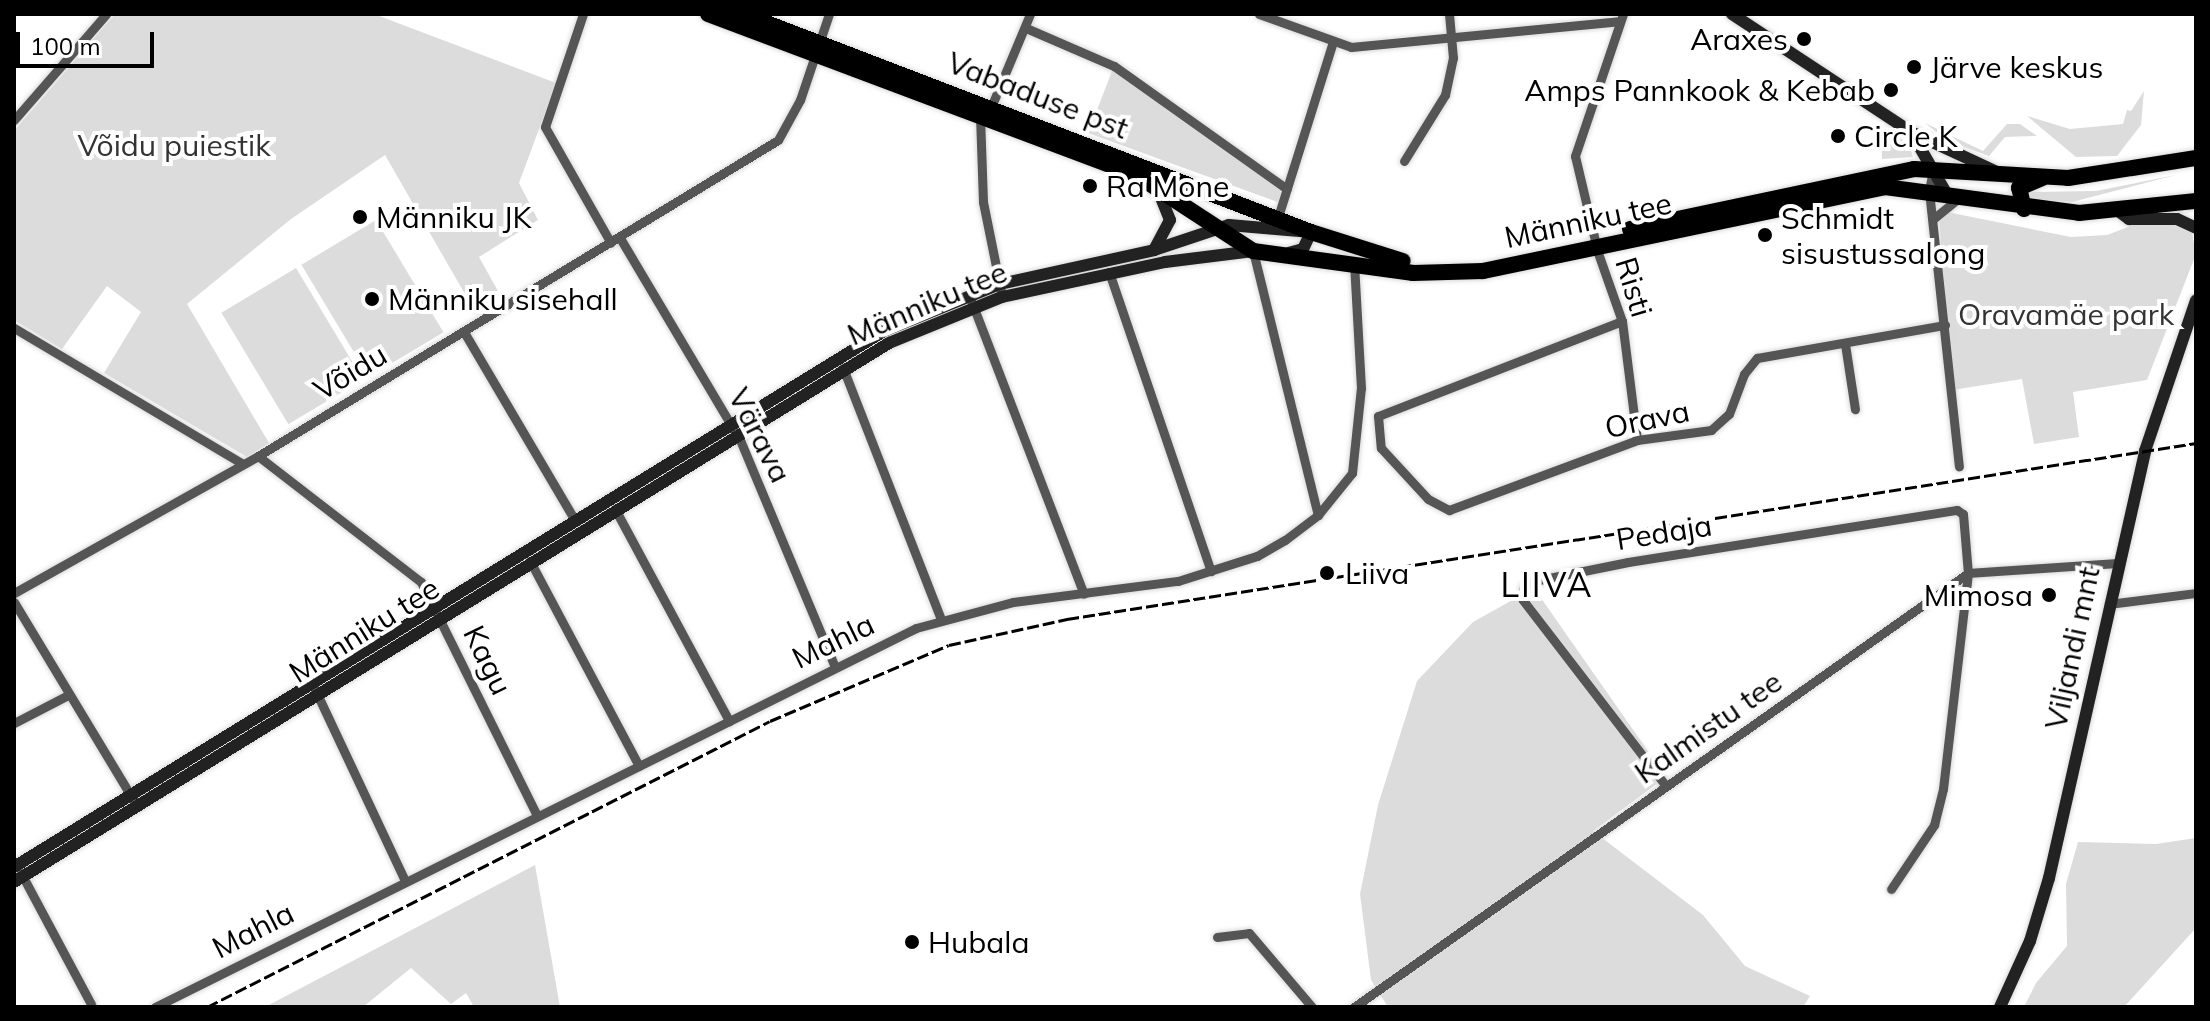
<!DOCTYPE html>
<meta charset="utf-8">
<style>
body{margin:0}
#map{position:relative;width:2210px;height:1021px;overflow:hidden;background:#fff;font-family:Mulish,sans-serif}
div>[style]{position:absolute}
.green>*{inset:0;background:#dcdcdc;transform-origin:0 0}
.roads{filter:drop-shadow(0 0 2px #dbdbdb) drop-shadow(0 0 2px #dbdbdb)}
.street>*{height:9px;margin:-4.5px;padding:0 4.5px;transform-origin:4.5px;border-radius:4.5px;background:#555}
.secondary>*{height:12px;margin:-6px;padding:0 6px;transform-origin:6px;border-radius:6px;background:#222}
.highway>*{height:16px;margin:-8px;padding:0 8px;transform-origin:8px;border-radius:8px;background:#000}
.rail>*{height:3px;margin-top:-1.5px;transform-origin:0;background:repeating-linear-gradient(90deg,#000 0 12px,transparent 0 16px)}
.dots>*{width:22px;height:22px;translate:-50% -50%;box-sizing:border-box;border:4px solid #fff;border-radius:50%}
span{translate:-50% -50%;white-space:nowrap;text-align:center;line-height:1.15;-webkit-text-stroke:8px #fff;paint-order:stroke}
.poi-label{font-size:30px;color:#000}
.right{translate:-100% -50%;text-align:right}
.left{translate:0 -50%;text-align:left}
.street-label{font-size:30px;color:#000}
.park-label{font-size:30px;color:#333}
.quarter-label{font-size:34px;color:#000;letter-spacing:2px}
.frame{position:absolute;inset:0;border:16px solid #000;pointer-events:none}
.scale{position:absolute;left:16px;top:32px;width:138px;height:36px;box-sizing:border-box;border:4px solid #000;border-top:0;padding-left:10px;font-size:24px;line-height:28px;white-space:nowrap;color:#000;-webkit-text-stroke:6px #fff;paint-order:stroke}
</style>
<div id="map">
<div class="green">
<i style="clip-path:polygon(115px 14px,374px 14px,556px 83px,519px 183px,538px 220px,479px 257px,503px 300px,477px 315px,385px 155px,291px 219px,187px 304px,269px 443px,247px 457px,104px 373px,141px 312px,107px 286px,62px 349px,14px 320px,14px 131px)"></i>
<i style="clip-path:polygon(1114px 66px,1287px 189px,1283px 204px,1088px 133px)"></i>
<i style="clip-path:polygon(2144px 91px,2141px 125px,2117px 156px,2076px 157px,2027px 116px,2070px 129px,2123px 124px,2127px 110px,2131px 111px)"></i>
<i style="clip-path:polygon(1925px 123px,1983px 151px,2007px 124px,2020px 124px,2037px 136px,2005px 137px,1989px 156px,1948px 141px)"></i>
<i style="clip-path:polygon(1881px 126px,1909px 144px,1913px 157px,1882px 159px)"></i>
<i style="clip-path:polygon(2176px 175px,2072px 202px,2027px 199px,2027px 192px,2096px 191px)"></i>
<i style="clip-path:polygon(1947px 212px,2071px 237px,2107px 235px,2136px 224px,2176px 223px,2192px 233px,2196px 254px,2147px 380px,2073px 392px,2079px 437px,2034px 444px,2022px 379px,1952px 390px,1939px 217px)"></i>
<i style="left:376px;top:220px;width:131px;height:87px;rotate:59deg"></i>
<i style="left:296px;top:268px;width:130px;height:87px;rotate:59deg"></i>
<i style="clip-path:polygon(1534px 588px,1666px 777px,1593px 831px,1703px 915px,1745px 966px,1810px 996px,1803px 1007px,1388px 1007px,1371px 980px,1360px 894px,1378px 805px,1417px 681px,1473px 622px)"></i>
<i style="clip-path:polygon(2196px 838px,2196px 928px,2124px 1007px,2024px 1007px,2036px 983px,2067px 946px,2066px 884px,2078px 842px,2156px 844px)"></i>
<i style="clip-path:polygon(535px 865px,560px 1007px,474px 1007px,466px 993px,451px 1004px,411px 968px,363px 1007px,265px 1007px)"></i>
</div>
<div class="roads">
<div class="street">
<i style="left:583px;top:14px;width:119px;rotate:108.6deg"></i>
<i style="left:545px;top:127px;width:133px;rotate:60.4deg"></i>
<i style="left:1259px;top:14px;width:98px;rotate:19.7deg"></i>
<i style="left:1351px;top:47px;width:269px;rotate:-5.5deg"></i>
<i style="left:1623px;top:14px;width:150px;rotate:108.7deg"></i>
<i style="left:1575px;top:156px;width:100px;rotate:76.7deg"></i>
<i style="left:1598px;top:253px;width:72px;rotate:70.6deg"></i>
<i style="left:1622px;top:321px;width:120px;rotate:82.8deg"></i>
<i style="left:1026px;top:28px;width:96px;rotate:23.4deg"></i>
<i style="left:1114px;top:66px;width:212px;rotate:35.4deg"></i>
<i style="left:989px;top:112px;width:106px;rotate:-67.3deg"></i>
<i style="left:980px;top:116px;width:86px;rotate:88deg"></i>
<i style="left:983px;top:202px;width:91px;rotate:78.6deg"></i>
<i style="left:14px;top:120px;width:140px;rotate:-49deg"></i>
<i style="left:1404px;top:161px;width:78px;rotate:-58.2deg"></i>
<i style="left:1445px;top:95px;width:38px;rotate:-78deg"></i>
<i style="left:1453px;top:58px;width:44px;rotate:-95.2deg"></i>
<i style="left:1932px;top:175px;width:16px;rotate:101deg"></i>
<i style="left:1929px;top:191px;width:277px;rotate:83.8deg"></i>
<i style="left:1278px;top:217px;width:183px;rotate:-72.6deg"></i>
<i style="left:1933px;top:219px;width:32px;rotate:-39deg"></i>
<i style="left:620px;top:238px;width:235px;rotate:59.3deg"></i>
<i style="left:740px;top:440px;width:244px;rotate:67.3deg"></i>
<i style="left:1253px;top:251px;width:272px;rotate:76.2deg"></i>
<i style="left:1109px;top:272px;width:316px;rotate:71.2deg"></i>
<i style="left:969px;top:295px;width:320px;rotate:69deg"></i>
<i style="left:1622px;top:321px;width:262px;rotate:158.7deg"></i>
<i style="left:1378px;top:416px;width:32px;rotate:85deg"></i>
<i style="left:1381px;top:448px;width:69px;rotate:47.3deg"></i>
<i style="left:1428px;top:499px;width:24px;rotate:28deg"></i>
<i style="left:1449px;top:510px;width:201px;rotate:-20.4deg"></i>
<i style="left:1637px;top:440px;width:75px;rotate:-7.7deg"></i>
<i style="left:1711px;top:430px;width:24px;rotate:-42deg"></i>
<i style="left:1729px;top:414px;width:43px;rotate:-69.4deg"></i>
<i style="left:1744px;top:374px;width:21px;rotate:-51deg"></i>
<i style="left:1757px;top:358px;width:191px;rotate:-10deg"></i>
<i style="left:14px;top:328px;width:266px;rotate:30.7deg"></i>
<i style="left:464px;top:332px;width:217px;rotate:59.5deg"></i>
<i style="left:1845px;top:344px;width:66px;rotate:81.3deg"></i>
<i style="left:843px;top:368px;width:270px;rotate:68.7deg"></i>
<i style="left:258px;top:456px;width:206px;rotate:37.7deg"></i>
<i style="left:421px;top:582px;width:261px;rotate:63.6deg"></i>
<i style="left:615px;top:509px;width:241px;rotate:61.7deg"></i>
<i style="left:530px;top:561px;width:232px;rotate:62deg"></i>
<i style="left:14px;top:593px;width:280px;rotate:-29.3deg"></i>
<i style="left:258px;top:456px;width:608px;rotate:-31.29deg"></i>
<i style="left:778px;top:140px;width:46px;rotate:-61.2deg"></i>
<i style="left:800px;top:100px;width:91px;rotate:-71.4deg"></i>
<i style="left:14px;top:602px;width:236px;rotate:58.9deg"></i>
<i style="left:2109px;top:604px;width:88px;rotate:-7.2deg"></i>
<i style="left:311px;top:681px;width:221px;rotate:64.8deg"></i>
<i style="left:14px;top:723px;width:61px;rotate:-27.4deg"></i>
<i style="left:1666px;top:786px;width:235px;rotate:-127.6deg"></i>
<i style="left:1523px;top:600px;width:13px;rotate:-86deg"></i>
<i style="left:1524px;top:587px;width:12px;rotate:-31deg"></i>
<i style="left:1534px;top:581px;width:96px;rotate:-11.4deg"></i>
<i style="left:1628px;top:562px;width:333px;rotate:-9deg"></i>
<i style="left:1957px;top:510px;width:7px;rotate:34deg"></i>
<i style="left:1963px;top:514px;width:59px;rotate:85.2deg"></i>
<i style="left:1968px;top:573px;width:217px;rotate:96.6deg"></i>
<i style="left:1943px;top:789px;width:37px;rotate:104deg"></i>
<i style="left:1934px;top:825px;width:77px;rotate:123.9deg"></i>
<i style="left:21px;top:873px;width:149px;rotate:61.9deg"></i>
<i style="left:1217px;top:937px;width:32px;rotate:-7deg"></i>
<i style="left:1249px;top:933px;width:97px;rotate:49.6deg"></i>
<i style="left:155px;top:1007px;width:850px;rotate:-26.47deg"></i>
<i style="left:916px;top:628px;width:100px;rotate:-15deg"></i>
<i style="left:1013px;top:602px;width:166px;rotate:-7.3deg"></i>
<i style="left:1178px;top:581px;width:83px;rotate:-17.6deg"></i>
<i style="left:1257px;top:556px;width:32px;rotate:-30deg"></i>
<i style="left:1285px;top:540px;width:41px;rotate:-37.1deg"></i>
<i style="left:1318px;top:515px;width:54px;rotate:-51deg"></i>
<i style="left:1352px;top:473px;width:85px;rotate:-84deg"></i>
<i style="left:1361px;top:388px;width:125px;rotate:-93.2deg"></i>
<i style="left:1354px;top:1007px;width:752px;rotate:-35.25deg"></i>
<i style="left:1968px;top:573px;width:149px;rotate:-3.8deg"></i>
</div>
<div class="secondary">
<i style="left:1732px;top:14px;width:214px;rotate:33.4deg"></i>
<i style="left:1911px;top:132px;width:68px;rotate:60deg"></i>
<i style="left:1913px;top:133px;width:93px;rotate:24.9deg"></i>
<i style="left:2118px;top:211px;width:14px;rotate:36deg"></i>
<i style="left:2129px;top:219px;width:48px"></i>
<i style="left:2177px;top:219px;width:21px;rotate:25deg"></i>
<i style="left:1154px;top:250px;width:34px;rotate:-62deg"></i>
<i style="left:1170px;top:220px;width:29px;rotate:-112deg"></i>
<i style="left:14px;top:867px;width:1022px;rotate:-31.64deg"></i>
<i style="left:884px;top:331px;width:125px;rotate:-22.1deg"></i>
<i style="left:1000px;top:284px;width:158px;rotate:-12.4deg"></i>
<i style="left:1154px;top:250px;width:79px;rotate:-18.4deg"></i>
<i style="left:1229px;top:225px;width:82px;rotate:4.9deg"></i>
<i style="left:1311px;top:232px;width:19px;rotate:115deg"></i>
<i style="left:1303px;top:249px;width:15px;rotate:164deg"></i>
<i style="left:14px;top:882px;width:1028px;rotate:-31.63deg"></i>
<i style="left:889px;top:343px;width:122px;rotate:-22.2deg"></i>
<i style="left:1002px;top:297px;width:167px;rotate:-12.1deg"></i>
<i style="left:1165px;top:262px;width:89px;rotate:-7.1deg"></i>
<i style="left:2000px;top:1007px;width:72px;rotate:-65.6deg"></i>
<i style="left:2030px;top:941px;width:66px;rotate:-73.2deg"></i>
<i style="left:2049px;top:878px;width:438px;rotate:-77.3deg"></i>
<i style="left:2145px;top:451px;width:159px;rotate:-71.3deg"></i>
</div>
<div class="highway">
<i style="left:708px;top:14px;width:460px;rotate:20.6deg"></i>
<i style="left:1138px;top:176px;width:137px;rotate:33.1deg"></i>
<i style="left:1253px;top:251px;width:162px;rotate:7.8deg"></i>
<i style="left:1413px;top:273px;width:70px;rotate:-1.6deg"></i>
<i style="left:1483px;top:271px;width:411px;rotate:-11.8deg"></i>
<i style="left:1885px;top:187px;width:196px;rotate:7.6deg"></i>
<i style="left:2079px;top:213px;width:118px;rotate:-5.9deg"></i>
<i style="left:743px;top:14px;width:608px;rotate:21deg"></i>
<i style="left:1311px;top:232px;width:96px;rotate:17.5deg"></i>
<i style="left:2024px;top:209px;width:22px;rotate:-103deg"></i>
<i style="left:2019px;top:188px;width:25px;rotate:-23deg"></i>
<i style="left:1630px;top:229px;width:290px;rotate:-11.9deg"></i>
<i style="left:1914px;top:169px;width:154px;rotate:3.3deg"></i>
<i style="left:2068px;top:178px;width:130px;rotate:-8.9deg"></i>
</div>
</div>
<div class="rail">
<i style="left:207px;top:1007px;width:631px;rotate:-26.93deg"></i>
<i style="left:770px;top:721px;width:194px;rotate:-23deg"></i>
<i style="left:949px;top:645px;width:121px;rotate:-12.4deg"></i>
<i style="left:1067px;top:619px;width:1143px;rotate:-8.86deg"></i>
</div>
<div class="dots">
<i style="left:1804px;top:39px;background:#000"></i>
<i style="left:1914px;top:67px;background:#000"></i>
<i style="left:1891px;top:90px;background:#000"></i>
<i style="left:1838px;top:136px;background:#000"></i>
<i style="left:1090px;top:186px;background:#000"></i>
<i style="left:360px;top:217px;background:#000"></i>
<i style="left:1765px;top:235px;background:#000"></i>
<i style="left:372px;top:299px;background:#000"></i>
<i style="left:1327px;top:573px;background:#000"></i>
<i style="left:2049px;top:595px;background:#000"></i>
<i style="left:912px;top:942px;background:#000"></i>
</div>
<div class="poi-label">
<span class="right" style="left:1788px;top:39px">Araxes</span>
<span class="left" style="left:1930px;top:67px">Järve keskus</span>
<span class="right" style="left:1875px;top:90px">Amps Pannkook &amp; Kebab</span>
<span class="left" style="left:1854px;top:136px">Circle K</span>
<span class="left" style="left:1106px;top:186px">Ra Mone</span>
<span class="left" style="left:376px;top:217px">Männiku JK</span>
<span class="left" style="left:1781px;top:235px">Schmidt<br>sisustussalong</span>
<span class="left" style="left:388px;top:299px">Männiku sisehall</span>
<span class="left" style="left:1345px;top:573px">Liiva</span>
<span class="right" style="left:2033px;top:595px">Mimosa</span>
<span class="left" style="left:928px;top:942px">Hubala</span>
</div>
<div class="street-label">
<span style="left:1038px;top:95px;rotate:21deg">Vabaduse pst</span>
<span style="left:1588px;top:220px;rotate:-12deg">Männiku tee</span>
<span style="left:1634px;top:287px;rotate:73deg">Risti</span>
<span style="left:927px;top:303px;rotate:-23deg">Männiku tee</span>
<span style="left:350px;top:372px;rotate:-31deg">Võidu</span>
<span style="left:1647px;top:419px;rotate:-12deg">Orava</span>
<span style="left:760px;top:435px;rotate:63deg">Värava</span>
<span style="left:1664px;top:532px;rotate:-9deg">Pedaja</span>
<span style="left:364px;top:630px;rotate:-32deg">Männiku tee</span>
<span style="left:833px;top:641px;rotate:-26deg">Mahla</span>
<span style="left:2072px;top:648px;rotate:-78deg">Viljandi mnt</span>
<span style="left:488px;top:660px;rotate:64deg">Kagu</span>
<span style="left:1708px;top:727px;rotate:-35deg">Kalmistu tee</span>
<span style="left:253px;top:930px;rotate:-27deg">Mahla</span>
</div>
<div class="park-label">
<span style="left:174px;top:145px">Võidu puiestik</span>
<span style="left:2066px;top:314px">Oravamäe park</span>
</div>
<div class="quarter-label">
<span style="left:1547px;top:585px">LIIVA</span>
</div>
<div class="frame"></div>
<div class="scale">100 m</div>
</div>
